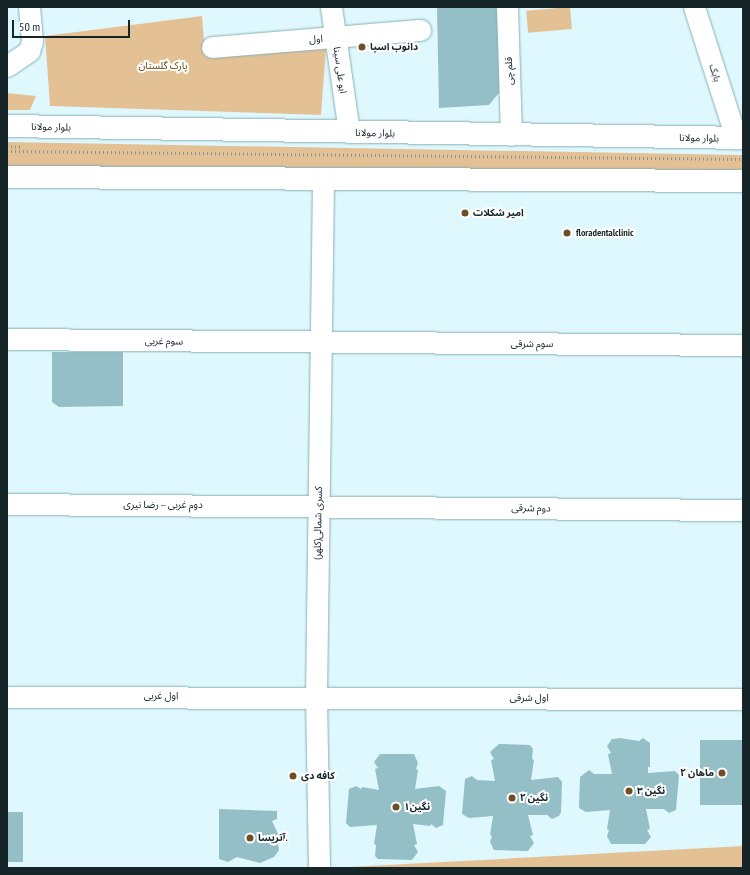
<!DOCTYPE html>
<meta charset="utf-8">
<style>
body{margin:0}
#map{position:relative;width:750px;height:875px;overflow:hidden;background:#dff8fd;font-family:"PT Sans Narrow","Noto Sans Arabic",sans-serif}
div>[style]{position:absolute}
.green>*{inset:0;background:#e4c195;transform-origin:0 0}
.building>*{inset:0;background:#95bfc6;transform-origin:0 0}
.path>*{height:2.5px;margin-top:-1.25px;transform-origin:0;background:repeating-linear-gradient(90deg,#82979b 0 1px,transparent 0 4px)}
.roads{filter:drop-shadow(0 0 1px #86b0b7) drop-shadow(0 0 1px #86b0b7)}
.minor>*{height:21px;margin:-10.5px;padding:0 10.5px;transform-origin:10.5px;border-radius:10.5px;background:#fff}
.major>*{height:22px;margin:-11px;padding:0 11px;transform-origin:11px;border-radius:11px;background:#fff}
.dots>*{width:11px;height:11px;translate:-50% -50%;box-sizing:border-box;border:2px solid #fff;border-radius:50%}
span{translate:-50% -50%;white-space:nowrap;text-align:center;line-height:1.15;-webkit-text-stroke:4px #fff;paint-order:stroke}
.street-label{font-size:10px;color:#152528}
.poi-label{font-size:10px;color:#152528;font-weight:700}
.left{translate:0 -50%;text-align:left}
.right{translate:-100% -50%;text-align:right}
.park-label{font-size:10px;color:#6c4400}
.frame{position:absolute;inset:0;border:8px solid #152528;pointer-events:none}
.scale{position:absolute;left:12px;top:20px;width:118px;height:18px;box-sizing:border-box;border:2px solid #152528;border-top:0;padding-left:5px;font-size:12px;line-height:14px;white-space:nowrap;color:#152528;-webkit-text-stroke:3px #fff;paint-order:stroke}
</style>
<div id="map">
<div class="green">
<i style="left:570px;top:7px;width:22px;height:44px;rotate:85deg"></i>
<i style="clip-path:polygon(202px 16px,205px 54px,326px 48px,321px 115px,50px 106px,45px 36px)"></i>
<i style="clip-path:polygon(7px 93px,36px 96px,30px 110px,7px 110px)"></i>
<i style="clip-path:polygon(7px 142px,743px 155px,743px 175px,7px 166px)"></i>
<i style="clip-path:polygon(743px 846px,743px 868px,330px 868px)"></i>
</div>
<div class="building">
<i style="clip-path:polygon(437px 7px,499px 7px,503px 88px,489px 105px,439px 108px)"></i>
<i style="clip-path:polygon(52px 352px,123px 352px,123px 406px,59px 407px,52px 402px)"></i>
<i style="clip-path:polygon(620px 738px,639px 741px,643px 738px,650px 743px,650px 767px,648px 767px,648px 773px,675px 771px,679px 775px,676px 810px,669px 813px,664px 809px,646px 809px,650px 829px,647px 830px,651px 837px,645px 844px,611px 844px,607px 836px,609px 830px,607px 829px,610px 810px,586px 812px,579px 808px,580px 777px,589px 770px,594px 774px,612px 774px,608px 754px,611px 753px,607px 746px,612px 739px)"></i>
<i style="left:743px;top:740px;width:65px;height:43px;rotate:90deg"></i>
<i style="clip-path:polygon(499px 744px,530px 745px,533px 749px,532px 759px,534px 760px,531px 780px,558px 777px,562px 782px,561px 812px,559px 816px,552px 819px,547px 815px,528px 815px,533px 835px,530px 836px,534px 843px,528px 851px,494px 850px,490px 842px,492px 836px,490px 835px,493px 816px,469px 818px,462px 814px,465px 779px,472px 776px,477px 780px,495px 781px,491px 760px,494px 759px,490px 752px)"></i>
<i style="clip-path:polygon(380px 754px,414px 754px,418px 763px,416px 769px,418px 770px,415px 789px,439px 786px,446px 791px,443px 825px,436px 828px,431px 824px,430px 826px,413px 824px,417px 844px,414px 845px,418px 852px,412px 860px,378px 859px,375px 856px,376px 845px,374px 844px,377px 825px,350px 827px,346px 823px,349px 789px,356px 786px,361px 789px,362px 787px,379px 790px,375px 769px,378px 768px,374px 762px)"></i>
<i style="clip-path:polygon(219px 809px,277px 811px,277px 819px,272px 821px,281px 840px,278px 844px,279px 850px,274px 857px,260px 863px,237px 857px,228px 862px,219px 859px)"></i>
<i style="left:7px;top:812px;width:16px;height:50px"></i>
</div>
<div class="path">
<i style="left:7px;top:146px;width:16px;rotate:4deg"></i>
<i style="left:7px;top:151px;width:736px;rotate:0.62deg"></i>
</div>
<div class="roads">
<div class="minor">
<i style="left:331px;top:7px;width:126px;rotate:81.8deg"></i>
<i style="left:507px;top:7px;width:128px;rotate:88.2deg"></i>
<i style="left:694px;top:7px;width:138px;rotate:72.2deg"></i>
<i style="left:212px;top:47px;width:209px;rotate:-4.7deg"></i>
<i style="left:7px;top:66px;width:27px;rotate:-34deg"></i>
<i style="left:29px;top:51px;width:10px;rotate:-73deg"></i>
<i style="left:32px;top:41px;width:34px;rotate:-95deg"></i>
<i style="left:7px;top:339px;width:736px;rotate:0.47deg"></i>
<i style="left:7px;top:504px;width:736px;rotate:0.47deg"></i>
<i style="left:7px;top:697px;width:736px;rotate:0.16deg"></i>
<i style="left:319px;top:868px;width:172px;rotate:-91deg"></i>
<i style="left:316px;top:696px;width:517px;rotate:-89.22deg"></i>
</div>
<div class="major">
<i style="left:7px;top:126px;width:736px;rotate:0.93deg"></i>
<i style="left:7px;top:177px;width:736px;rotate:0.31deg"></i>
</div>
</div>
<div class="dots">
<i style="left:362px;top:47px;background:#6e4e24"></i>
<i style="left:465px;top:213px;background:#6e4e24"></i>
<i style="left:567px;top:233px;background:#6e4e24"></i>
<i style="left:722px;top:773px;background:#6e4e24"></i>
<i style="left:293px;top:776px;background:#6e4e24"></i>
<i style="left:629px;top:791px;background:#6e4e24"></i>
<i style="left:512px;top:798px;background:#6e4e24"></i>
<i style="left:396px;top:807px;background:#6e4e24"></i>
<i style="left:250px;top:838px;background:#6e4e24"></i>
</div>
<div class="street-label">
<span style="left:316px;top:39px;rotate:-4deg">اول</span>
<span style="left:340px;top:70px;rotate:82deg">ابو علی سینا</span>
<span style="left:509px;top:71px;rotate:-92deg">قلم چی</span>
<span style="left:715px;top:73px;rotate:72deg">بابک</span>
<span style="left:51px;top:127px;rotate:1deg">بلوار مولانا</span>
<span style="left:375px;top:133px;rotate:1deg">بلوار مولانا</span>
<span style="left:699px;top:138px;rotate:1deg">بلوار مولانا</span>
<span style="left:164px;top:341px;rotate:1deg">سوم غربی</span>
<span style="left:532px;top:344px">سوم شرقی</span>
<span style="left:163px;top:505px">دوم غربی -- رضا نیری</span>
<span style="left:531px;top:508px;rotate:1deg">دوم شرقی</span>
<span style="left:318px;top:523px;rotate:-89deg">کسری شمالی(کلهر)</span>
<span style="left:161px;top:696px">اول غربی</span>
<span style="left:529px;top:698px">اول شرقی</span>
</div>
<div class="poi-label">
<span class="left" style="left:370px;top:47px">دانوب اسپا</span>
<span class="left" style="left:473px;top:213px">امیر شکلات</span>
<span class="left" style="left:576px;top:233px">floradentalclinic</span>
<span class="right" style="left:714px;top:773px">ماهان ۲</span>
<span class="left" style="left:301px;top:776px">کافه دی</span>
<span class="left" style="left:637px;top:791px">نگین ۳</span>
<span class="left" style="left:520px;top:798px">نگین ۲</span>
<span class="left" style="left:404px;top:807px">نگین۱</span>
<span class="left" style="left:258px;top:838px">آتریسا.</span>
</div>
<div class="park-label">
<span style="left:163px;top:66px">پارک گلستان</span>
</div>
<div class="frame"></div>
<div class="scale">50 m</div>
</div>
